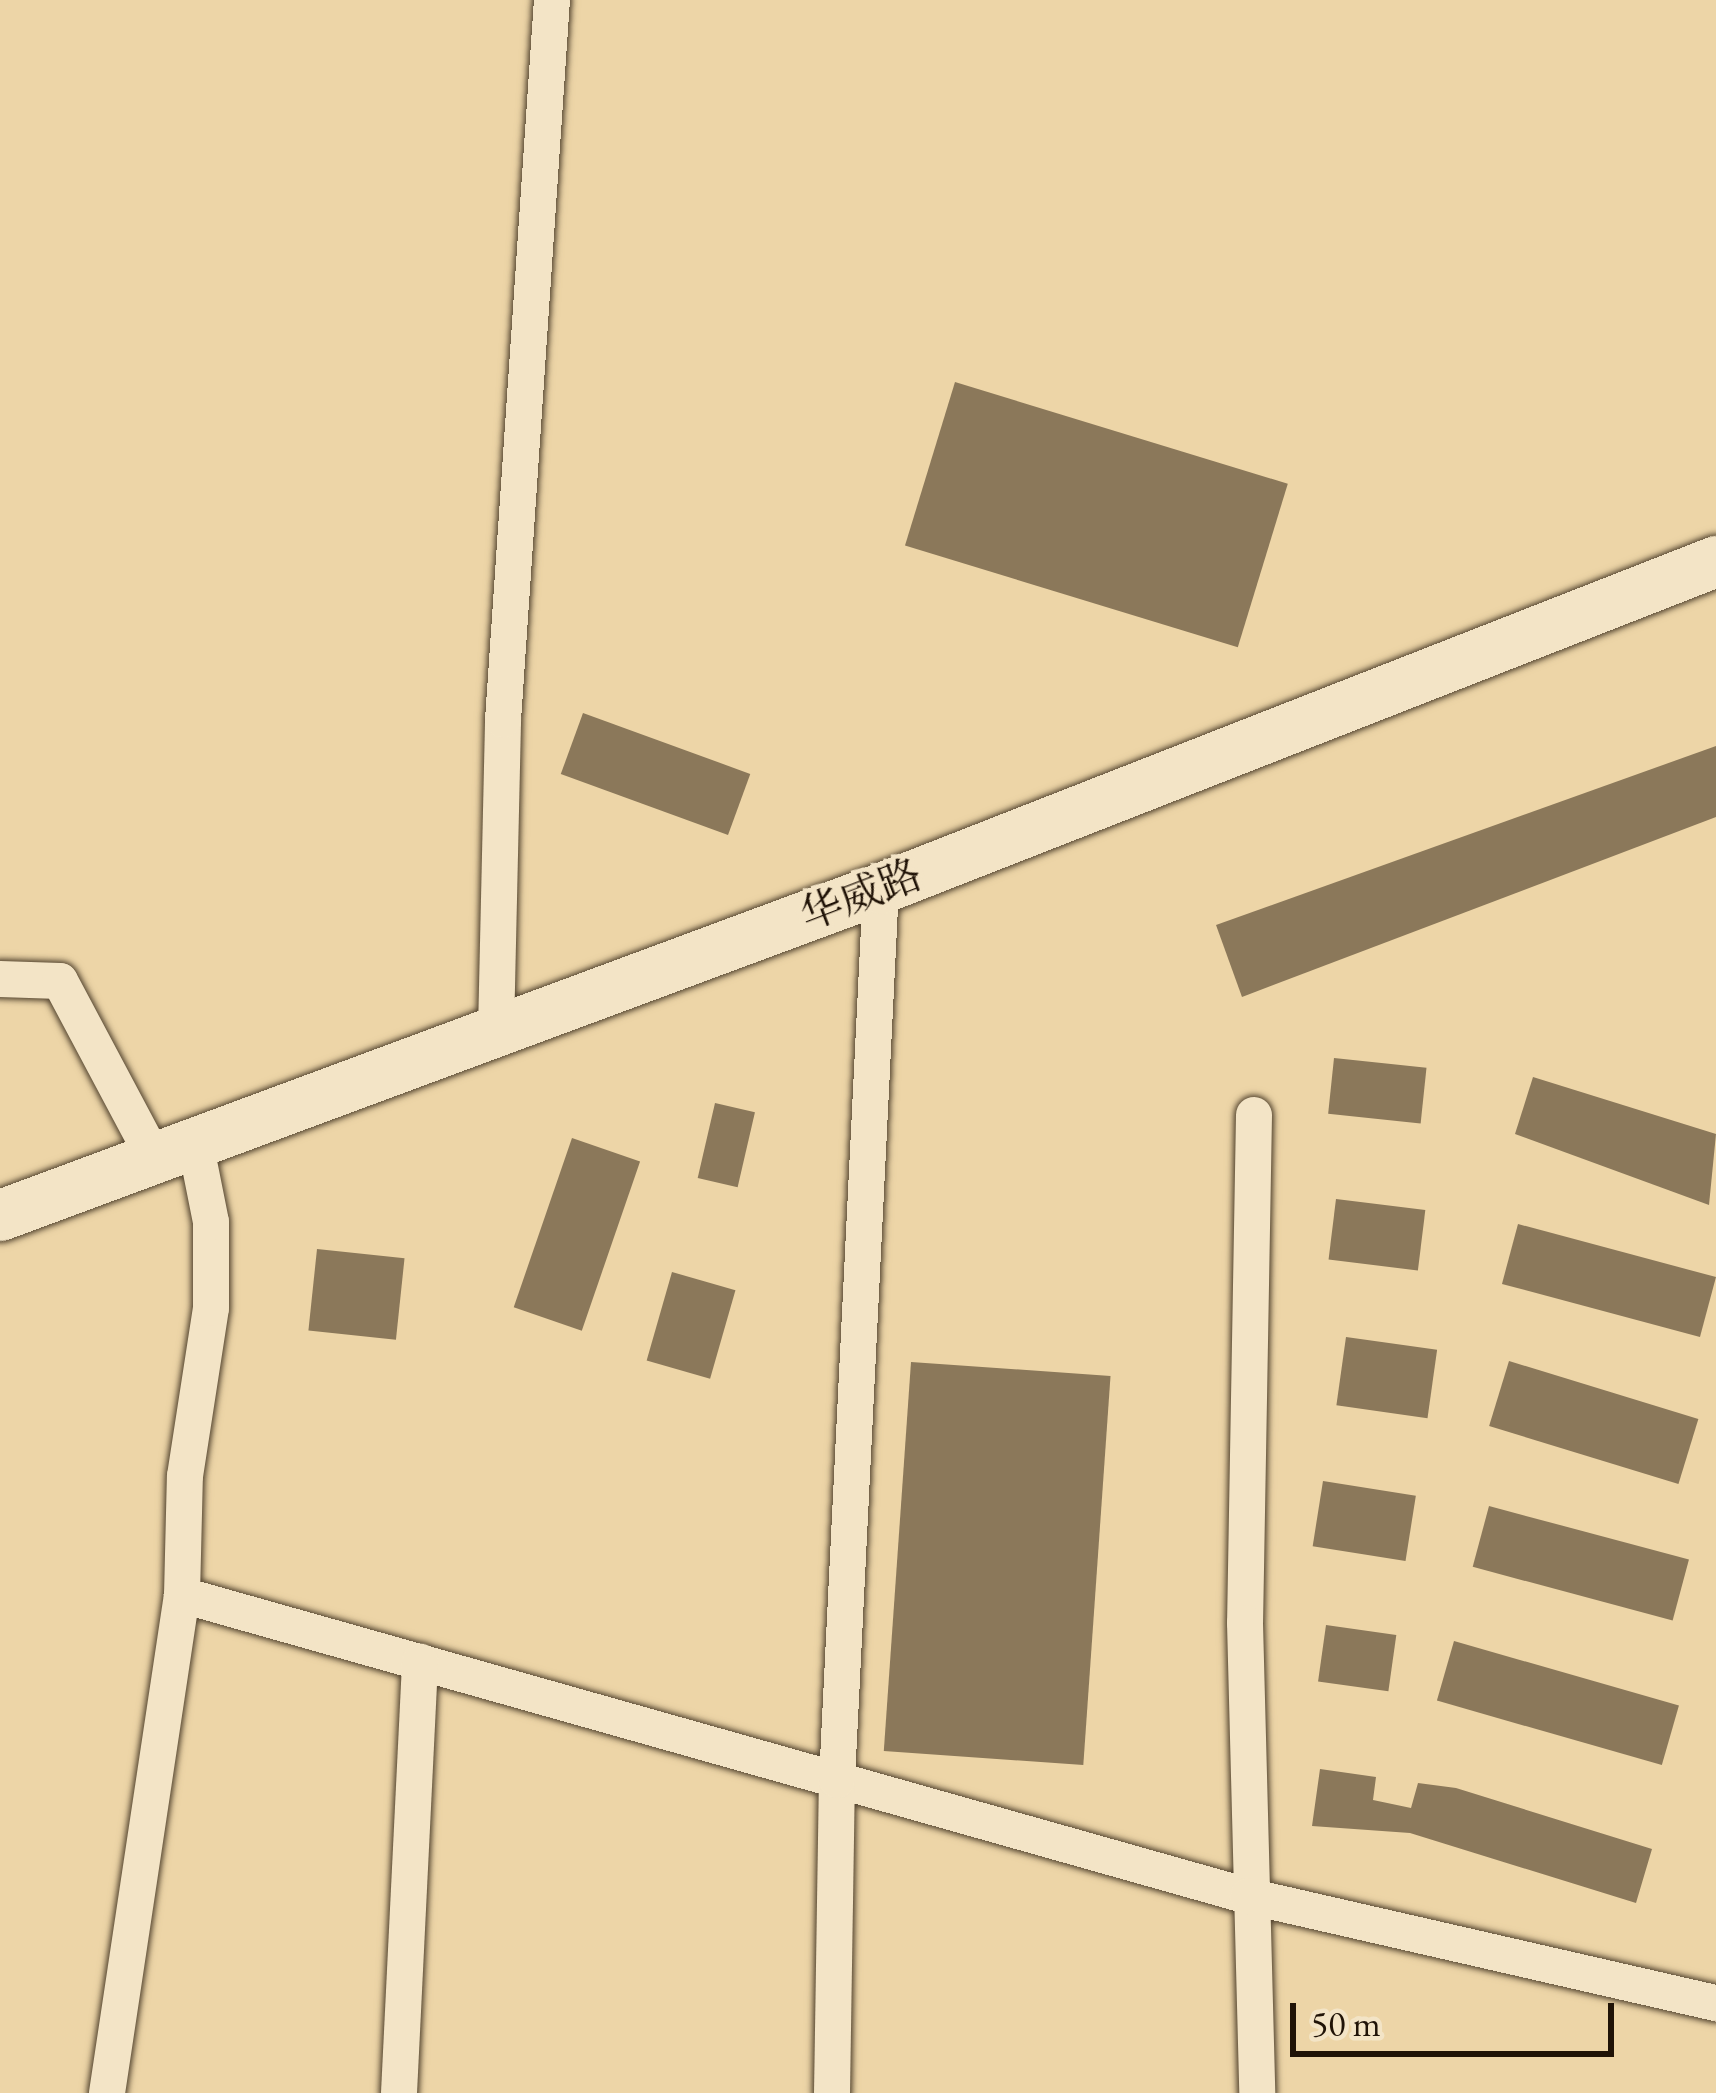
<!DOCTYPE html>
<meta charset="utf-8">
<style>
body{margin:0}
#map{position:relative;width:1716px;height:2093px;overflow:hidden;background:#edd5a7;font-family:"EB Garamond","Noto Serif SC",serif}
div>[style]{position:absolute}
.building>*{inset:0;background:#8b785a;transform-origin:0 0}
.roads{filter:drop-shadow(0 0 3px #53442f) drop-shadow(0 0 3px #53442f)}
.street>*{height:36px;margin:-18px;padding:0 18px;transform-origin:18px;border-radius:18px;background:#f3e4c6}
.secondary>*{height:51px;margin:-25.5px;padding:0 25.5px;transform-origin:25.5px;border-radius:25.5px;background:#f3e4c6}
span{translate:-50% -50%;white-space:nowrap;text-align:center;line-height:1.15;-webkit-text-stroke:9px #f3e4c6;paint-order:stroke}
.street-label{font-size:42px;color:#201307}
.scale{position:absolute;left:1290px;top:2003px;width:324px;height:54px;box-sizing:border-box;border:6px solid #201307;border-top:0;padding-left:15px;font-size:36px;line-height:42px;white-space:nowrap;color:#201307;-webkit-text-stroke:9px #f3e4c6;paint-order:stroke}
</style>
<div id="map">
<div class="building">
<i style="left:955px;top:382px;width:348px;height:171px;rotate:17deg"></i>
<i style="left:583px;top:713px;width:178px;height:65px;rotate:20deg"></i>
<i style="clip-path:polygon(1716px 746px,1716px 817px,1242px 997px,1216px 925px)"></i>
<i style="left:1334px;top:1058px;width:93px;height:56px;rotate:6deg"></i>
<i style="clip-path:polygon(1533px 1077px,1716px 1134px,1709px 1205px,1515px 1134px)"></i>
<i style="left:715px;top:1103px;width:41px;height:77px;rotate:13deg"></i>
<i style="left:572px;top:1138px;width:72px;height:179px;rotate:19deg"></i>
<i style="left:1336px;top:1199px;width:90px;height:61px;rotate:7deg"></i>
<i style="left:1518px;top:1224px;width:205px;height:62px;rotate:15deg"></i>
<i style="left:317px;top:1249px;width:88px;height:82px;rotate:6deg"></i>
<i style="left:672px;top:1272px;width:66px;height:92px;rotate:16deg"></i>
<i style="left:1346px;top:1337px;width:92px;height:69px;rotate:8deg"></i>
<i style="left:1509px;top:1361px;width:198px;height:68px;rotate:17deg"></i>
<i style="left:911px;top:1362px;width:200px;height:390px;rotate:4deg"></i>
<i style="left:1323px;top:1481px;width:94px;height:66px;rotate:9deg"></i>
<i style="left:1489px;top:1506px;width:207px;height:63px;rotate:15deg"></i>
<i style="left:1326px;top:1625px;width:71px;height:57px;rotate:8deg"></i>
<i style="left:1454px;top:1641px;width:234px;height:62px;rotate:16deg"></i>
<i style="clip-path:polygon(1320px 1769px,1376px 1777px,1373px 1800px,1411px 1808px,1418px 1783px,1456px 1788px,1652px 1849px,1636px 1903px,1410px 1833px,1312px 1826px)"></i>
</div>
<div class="roads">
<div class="street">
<i style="left:0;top:979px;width:60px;rotate:1.9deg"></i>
<i style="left:60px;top:981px;width:200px;rotate:62deg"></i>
<i style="left:496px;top:1031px;width:311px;rotate:-88.7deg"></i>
<i style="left:503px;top:720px;width:722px;rotate:-86.11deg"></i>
<i style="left:1254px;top:1115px;width:508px;rotate:91.01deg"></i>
<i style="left:1245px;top:1623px;width:470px;rotate:88.5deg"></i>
<i style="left:182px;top:1595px;width:1108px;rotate:15.77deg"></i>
<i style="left:1248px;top:1896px;width:480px;rotate:12.9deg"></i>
<i style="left:107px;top:2093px;width:504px;rotate:-81.44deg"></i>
<i style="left:182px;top:1595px;width:119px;rotate:-88.6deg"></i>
<i style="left:185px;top:1476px;width:170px;rotate:-81.2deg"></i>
<i style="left:211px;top:1308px;width:86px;rotate:-90deg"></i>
<i style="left:211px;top:1222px;width:82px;rotate:-101.3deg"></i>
<i style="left:399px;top:2093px;width:432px;rotate:-87.2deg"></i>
<i style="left:832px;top:2093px;width:313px;rotate:-89.1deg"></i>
<i style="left:837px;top:1780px;width:893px;rotate:-87.18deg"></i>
</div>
<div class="secondary">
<i style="left:0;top:1215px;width:940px;rotate:-20.36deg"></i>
<i style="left:881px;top:888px;width:897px;rotate:-21.39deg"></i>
</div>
</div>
<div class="street-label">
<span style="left:861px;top:895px;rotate:-21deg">华威路</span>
</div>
<div class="scale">50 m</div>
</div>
